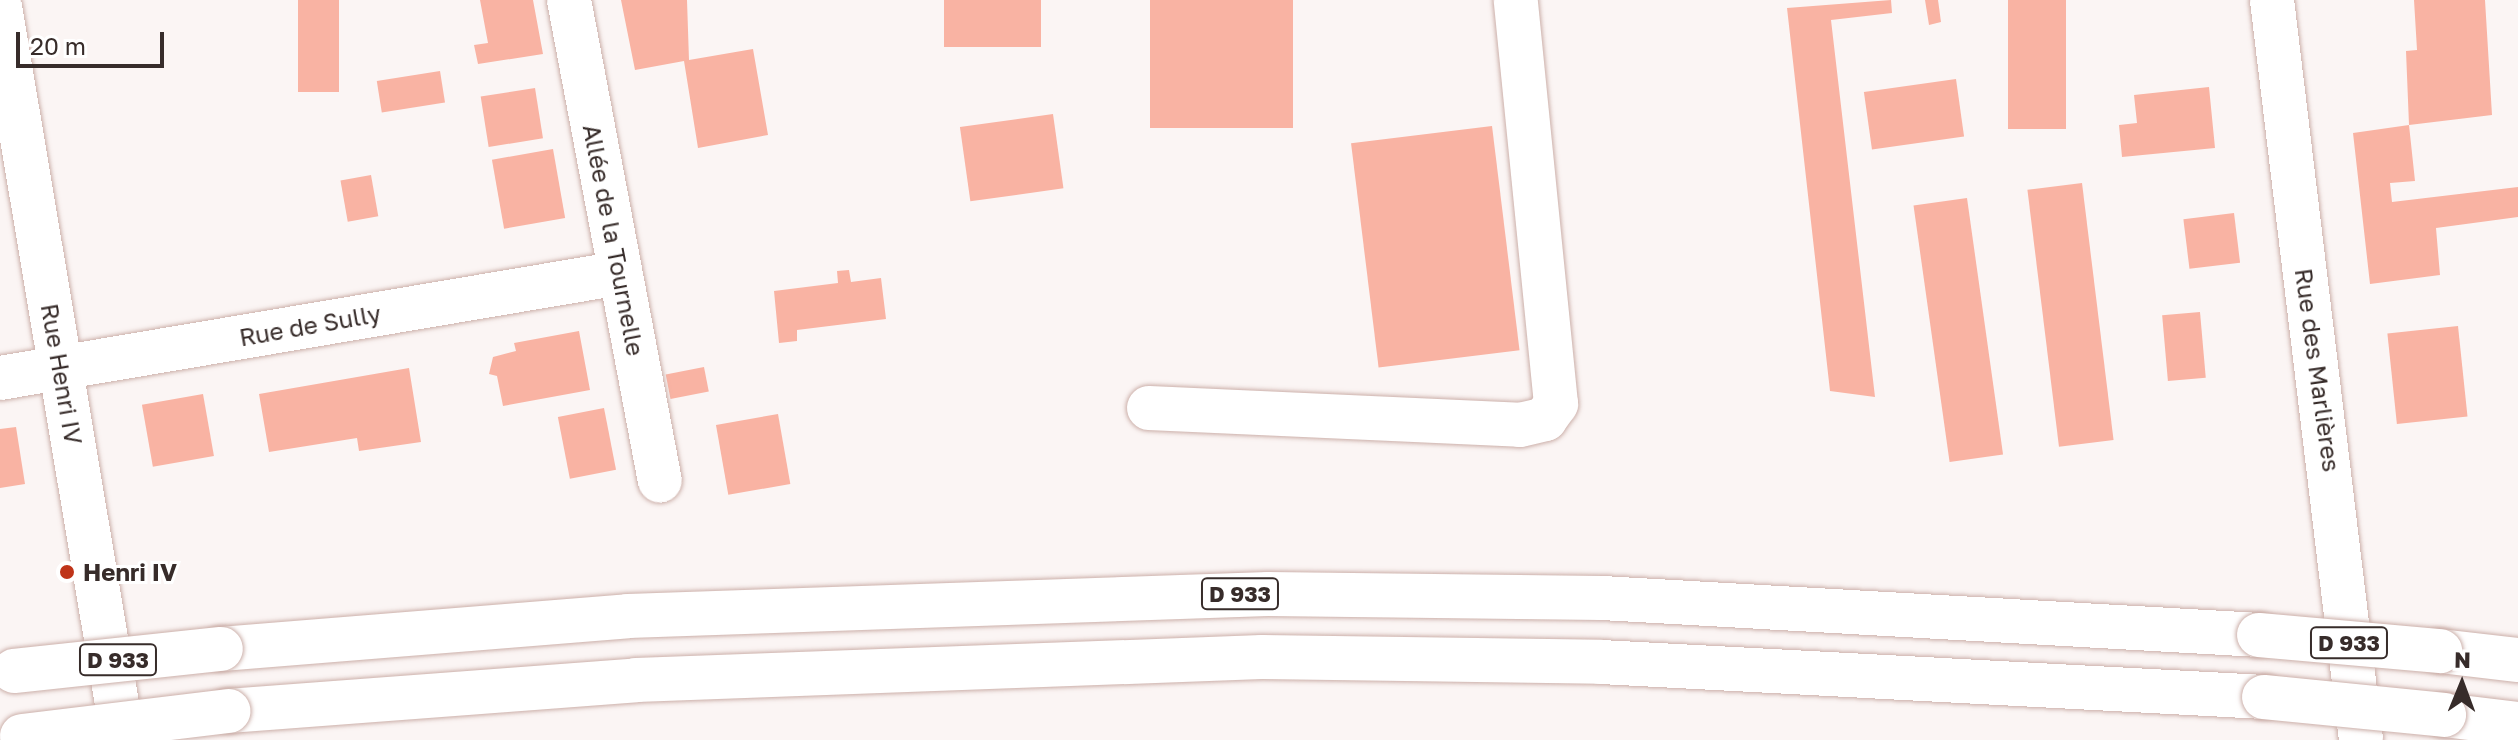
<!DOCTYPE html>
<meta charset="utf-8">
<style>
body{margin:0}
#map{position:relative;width:2518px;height:740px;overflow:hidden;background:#fbf5f4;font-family:"Golos Text",sans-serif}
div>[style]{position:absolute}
.building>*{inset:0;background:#f9b3a3;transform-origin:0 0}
.roads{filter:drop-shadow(0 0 2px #ccb0aa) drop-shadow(0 0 2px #ccb0aa)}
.minor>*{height:44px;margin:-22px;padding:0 22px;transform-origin:22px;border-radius:22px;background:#fff}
.highway>*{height:44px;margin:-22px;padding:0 22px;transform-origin:22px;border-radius:22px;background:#fff}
.bridges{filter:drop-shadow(0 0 2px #ccb0aa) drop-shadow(0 0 2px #ccb0aa)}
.highway-bridge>*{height:44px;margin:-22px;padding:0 22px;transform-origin:22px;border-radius:22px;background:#fff}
.dots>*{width:22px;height:22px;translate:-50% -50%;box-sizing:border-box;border:4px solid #fff;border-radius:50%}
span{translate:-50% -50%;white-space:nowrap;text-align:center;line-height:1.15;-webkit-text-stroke:6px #fff;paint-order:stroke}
.shield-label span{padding:2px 6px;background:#fff;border:2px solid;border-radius:6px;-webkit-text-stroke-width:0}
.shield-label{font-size:22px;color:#372c2a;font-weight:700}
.street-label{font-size:24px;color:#372c2a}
.poi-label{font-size:24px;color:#372c2a;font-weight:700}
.left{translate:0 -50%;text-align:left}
.north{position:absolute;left:2422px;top:644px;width:80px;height:80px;-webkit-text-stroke:6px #fff;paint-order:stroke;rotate:1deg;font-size:22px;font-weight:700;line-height:32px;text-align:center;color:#372c2a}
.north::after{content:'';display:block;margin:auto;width:28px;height:36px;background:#372c2a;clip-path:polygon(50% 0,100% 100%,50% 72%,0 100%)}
.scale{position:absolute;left:16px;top:32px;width:148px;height:36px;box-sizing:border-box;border:4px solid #372c2a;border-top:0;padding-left:10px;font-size:24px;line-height:28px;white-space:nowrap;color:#372c2a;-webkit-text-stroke:6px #fff;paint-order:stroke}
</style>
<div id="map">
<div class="building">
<i style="left:298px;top:0;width:41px;height:92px"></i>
<i style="clip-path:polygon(480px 0,533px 0,543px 54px,478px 64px,474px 45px,488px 43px)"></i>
<i style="clip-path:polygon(621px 0,687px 0,689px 60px,753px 49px,768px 135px,698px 148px,684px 61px,635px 70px)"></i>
<i style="left:944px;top:0;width:97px;height:47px"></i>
<i style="left:1150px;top:0;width:143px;height:128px"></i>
<i style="clip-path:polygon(1891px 0,1892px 13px,1831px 20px,1875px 397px,1830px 391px,1787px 8px)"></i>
<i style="clip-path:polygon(1925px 0,1938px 0,1941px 22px,1929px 25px)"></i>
<i style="left:2008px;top:0;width:58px;height:129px"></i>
<i style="clip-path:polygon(2414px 0,2485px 0,2492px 115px,2409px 125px,2406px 51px,2417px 50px)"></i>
<i style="left:440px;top:71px;width:32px;height:64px;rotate:81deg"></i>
<i style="left:1956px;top:79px;width:58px;height:93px;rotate:82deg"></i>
<i style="clip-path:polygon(2209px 87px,2215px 148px,2122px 157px,2119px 125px,2137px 123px,2134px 95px)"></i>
<i style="left:535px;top:88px;width:51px;height:55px;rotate:81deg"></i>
<i style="left:1053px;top:114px;width:75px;height:94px;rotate:82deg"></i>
<i style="clip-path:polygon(2409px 125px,2415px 181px,2390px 183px,2392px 202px,2518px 187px,2518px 217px,2436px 228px,2440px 275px,2370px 284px,2353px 133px)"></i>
<i style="left:1492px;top:126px;width:226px;height:142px;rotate:83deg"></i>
<i style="left:553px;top:149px;width:70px;height:62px;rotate:80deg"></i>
<i style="left:371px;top:175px;width:42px;height:31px;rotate:80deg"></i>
<i style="left:2082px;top:183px;width:259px;height:55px;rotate:83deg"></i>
<i style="left:1967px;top:198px;width:259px;height:54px;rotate:82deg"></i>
<i style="left:2234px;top:213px;width:50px;height:51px;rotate:83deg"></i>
<i style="clip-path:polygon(849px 270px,851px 282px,881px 278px,886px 319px,797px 330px,797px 341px,779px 343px,774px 291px,838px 283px,837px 271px)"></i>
<i style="left:2200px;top:312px;width:66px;height:38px;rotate:85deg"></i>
<i style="left:2458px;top:326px;width:91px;height:71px;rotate:84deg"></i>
<i style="clip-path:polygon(579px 331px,590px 390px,503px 406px,497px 376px,489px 374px,493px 357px,516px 351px,514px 343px)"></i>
<i style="left:704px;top:367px;width:25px;height:39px;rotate:79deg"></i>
<i style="clip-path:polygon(409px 368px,421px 442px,359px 451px,357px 438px,269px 452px,259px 394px)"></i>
<i style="left:203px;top:394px;width:63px;height:62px;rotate:80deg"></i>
<i style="left:604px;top:408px;width:63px;height:47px;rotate:79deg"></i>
<i style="left:778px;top:414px;width:71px;height:63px;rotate:80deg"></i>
<i style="clip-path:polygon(16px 427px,25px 484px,0 488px,0 429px)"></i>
</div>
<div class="roads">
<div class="minor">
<i style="left:569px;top:0;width:489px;rotate:79.3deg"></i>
<i style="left:2272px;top:0;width:745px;rotate:83.14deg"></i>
<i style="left:0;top:7px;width:743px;rotate:80.47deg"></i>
<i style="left:0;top:378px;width:629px;rotate:-9.61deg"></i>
<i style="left:1149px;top:408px;width:371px;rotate:2.6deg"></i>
<i style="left:1520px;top:425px;width:26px;rotate:-13deg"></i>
<i style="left:1545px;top:419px;width:19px;rotate:-54deg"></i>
<i style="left:1556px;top:404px;width:406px;rotate:-95.7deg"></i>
</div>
<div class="highway">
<i style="left:221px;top:649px;width:408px;rotate:-4.6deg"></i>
<i style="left:628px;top:616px;width:640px;rotate:-1.97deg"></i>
<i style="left:1268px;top:594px;width:334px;rotate:0.7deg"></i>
<i style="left:1602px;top:598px;width:658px;rotate:3.22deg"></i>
<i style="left:2440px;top:651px;width:79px;rotate:6.6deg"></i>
<i style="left:228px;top:711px;width:409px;rotate:-4.3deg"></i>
<i style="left:636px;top:680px;width:626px;rotate:-2.1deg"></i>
<i style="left:1262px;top:657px;width:339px;rotate:0.8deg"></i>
<i style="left:1601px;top:662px;width:664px;rotate:3.02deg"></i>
<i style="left:2444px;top:715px;width:75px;rotate:6.9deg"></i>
</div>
</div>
<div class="bridges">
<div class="highway-bridge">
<i style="left:2259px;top:635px;width:182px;rotate:5.1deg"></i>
<i style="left:14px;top:671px;width:208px;rotate:-6.1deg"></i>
<i style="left:2264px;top:697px;width:181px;rotate:5.7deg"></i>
<i style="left:22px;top:736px;width:208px;rotate:-6.9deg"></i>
</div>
</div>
<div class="dots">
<i style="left:67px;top:572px;background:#bf3419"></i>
</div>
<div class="shield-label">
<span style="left:1240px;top:594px">D 933</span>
<span style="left:2349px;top:643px">D 933</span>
<span style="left:118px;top:660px">D 933</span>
</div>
<div class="street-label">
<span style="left:614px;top:240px;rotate:79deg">Allée de la Tournelle</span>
<span style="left:310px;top:325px;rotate:-10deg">Rue de Sully</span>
<span style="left:2318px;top:370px;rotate:82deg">Rue des Marlières</span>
<span style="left:62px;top:374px;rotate:80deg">Rue Henri IV</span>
</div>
<div class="poi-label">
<span class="left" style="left:83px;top:572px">Henri IV</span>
</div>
<div class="north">N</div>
<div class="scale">20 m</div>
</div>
